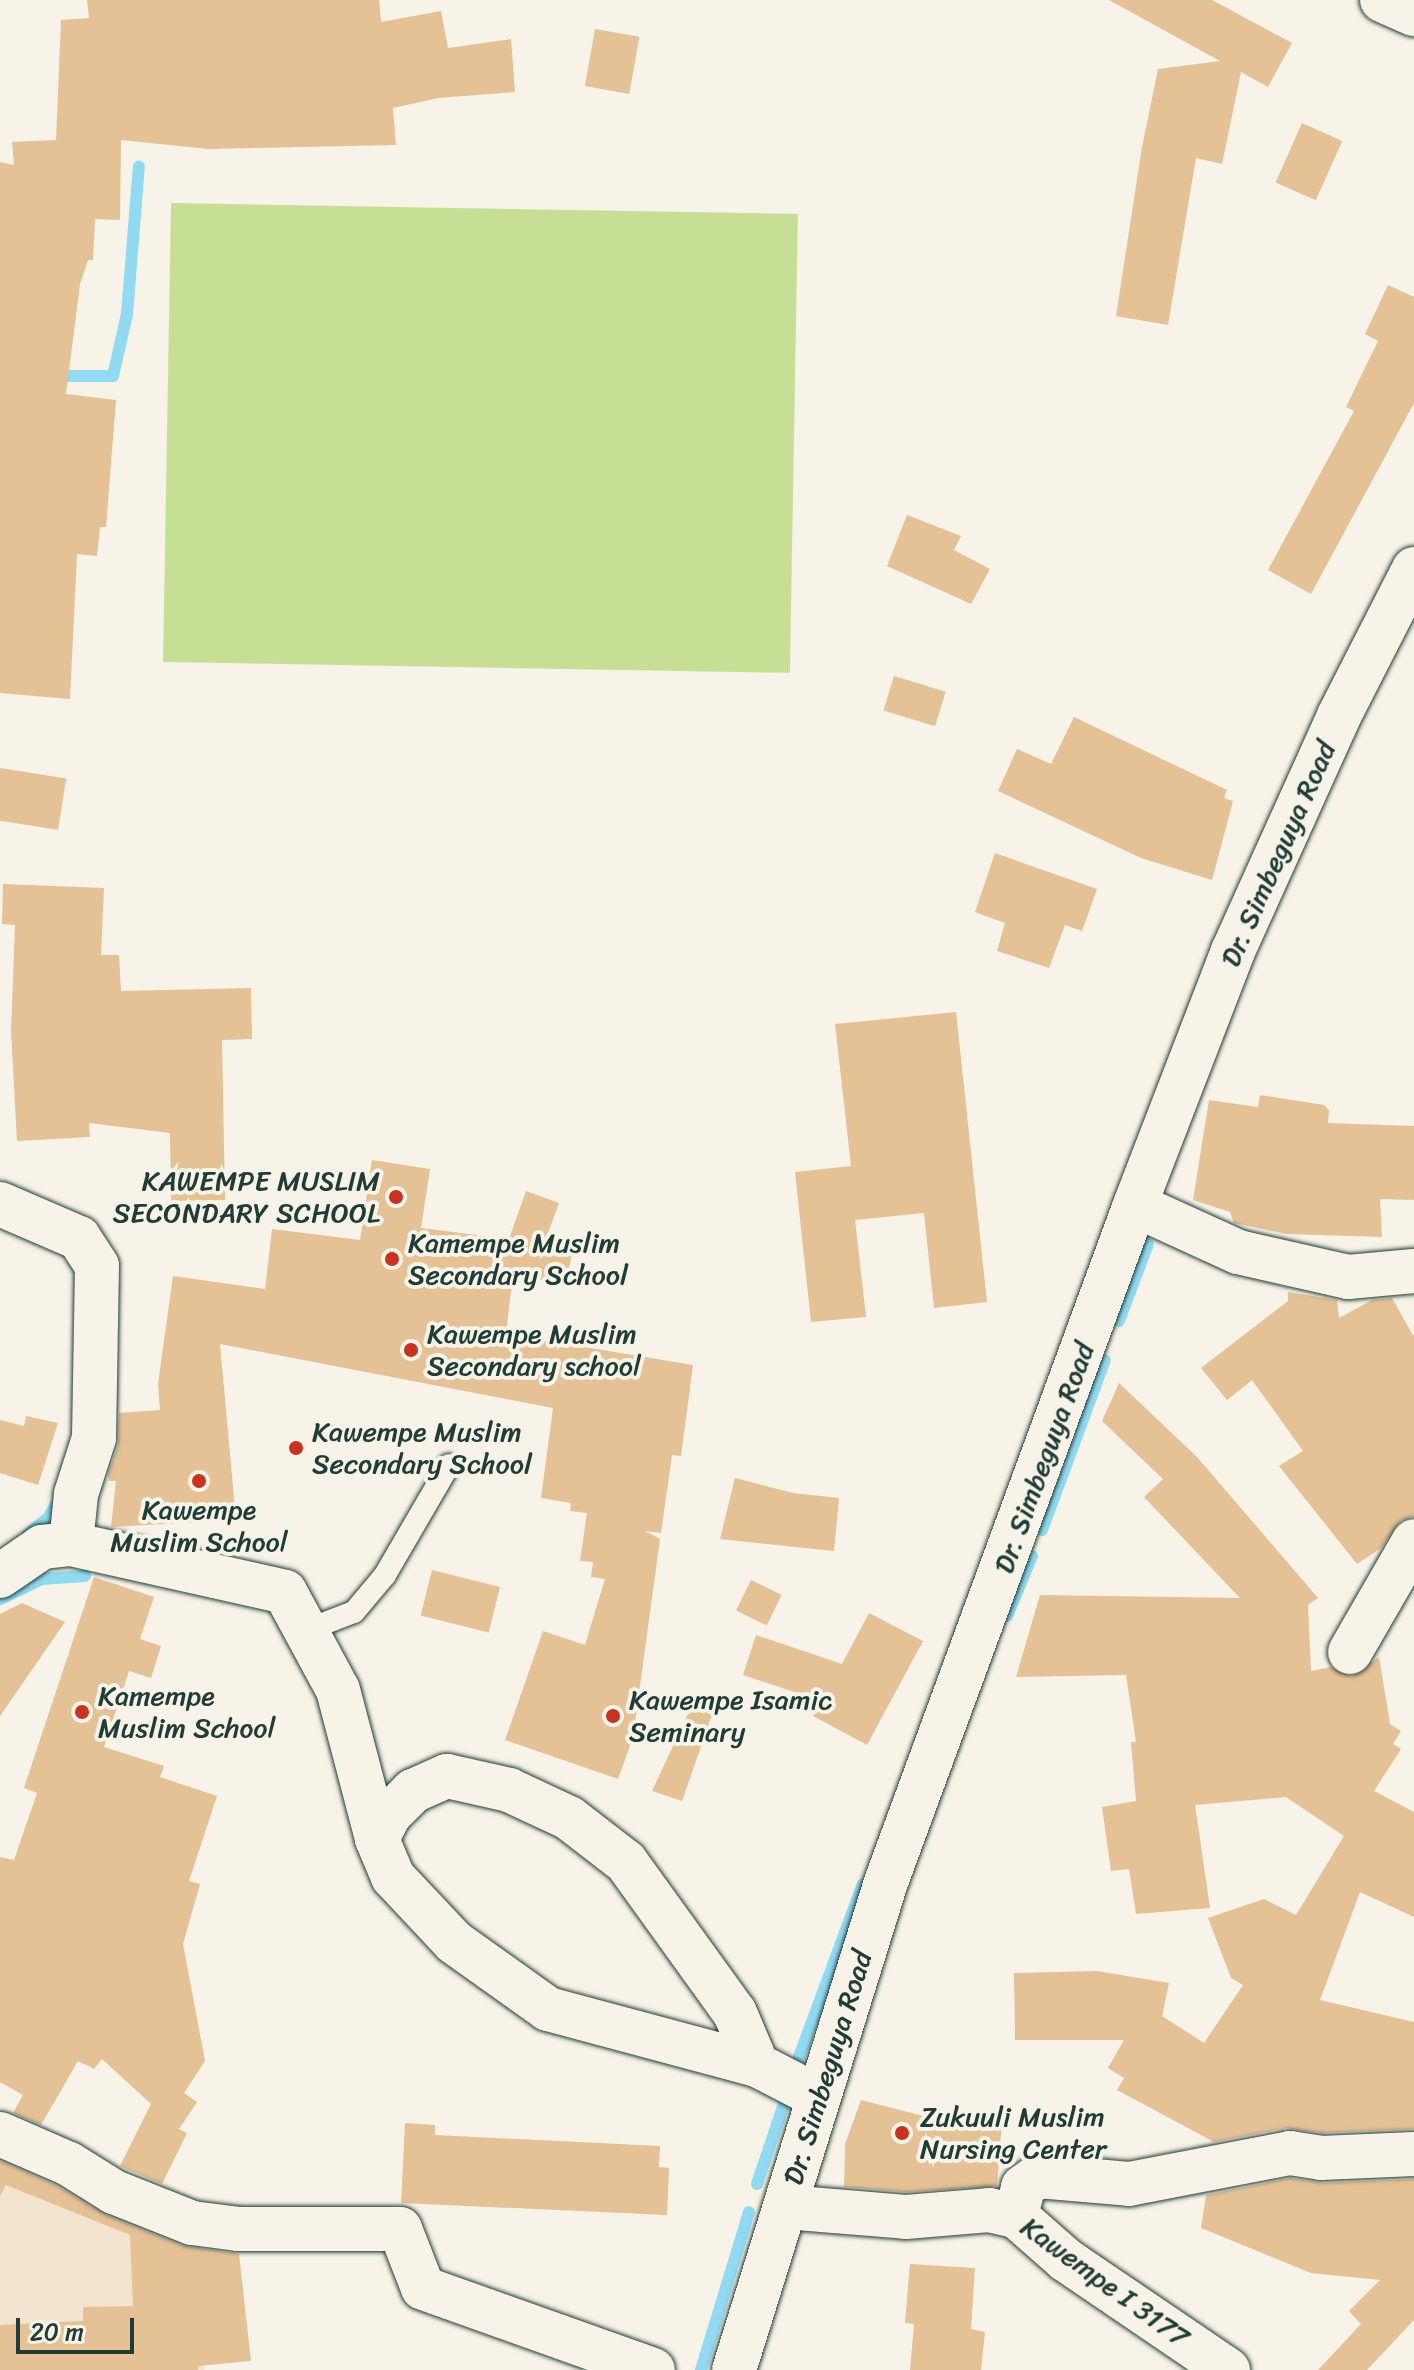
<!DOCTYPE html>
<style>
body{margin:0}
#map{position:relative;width:1414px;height:2370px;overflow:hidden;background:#f7f3e8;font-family:Sriracha,sans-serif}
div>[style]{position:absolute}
.built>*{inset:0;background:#f2e4cf}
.green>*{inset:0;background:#c7df95;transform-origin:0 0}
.stream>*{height:12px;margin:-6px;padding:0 6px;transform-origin:6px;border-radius:6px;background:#91daf2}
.building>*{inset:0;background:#e5c196;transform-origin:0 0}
.roads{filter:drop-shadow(0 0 2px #1f3d34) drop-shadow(0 0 2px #1f3d34)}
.lane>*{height:22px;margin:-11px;padding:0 11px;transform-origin:11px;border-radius:11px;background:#f7f3e8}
.street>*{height:44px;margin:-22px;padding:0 22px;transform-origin:22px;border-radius:22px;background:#f7f3e8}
.dots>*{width:22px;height:22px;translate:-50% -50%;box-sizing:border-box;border:4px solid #f7f3e8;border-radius:50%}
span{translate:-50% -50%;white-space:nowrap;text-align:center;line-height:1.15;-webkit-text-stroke:8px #f7f3e8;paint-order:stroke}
.street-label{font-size:28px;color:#1f3d34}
.poi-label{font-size:28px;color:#1f3d34}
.right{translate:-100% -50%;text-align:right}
.left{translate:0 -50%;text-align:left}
.scale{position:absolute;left:16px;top:2318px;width:118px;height:36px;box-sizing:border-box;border:4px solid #1f3d34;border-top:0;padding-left:10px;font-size:24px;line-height:28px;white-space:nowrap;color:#1f3d34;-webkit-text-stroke:6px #f7f3e8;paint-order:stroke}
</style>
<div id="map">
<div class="built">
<i style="clip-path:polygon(0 2151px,199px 2234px,205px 2370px,0 2370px)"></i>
</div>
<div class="green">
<i style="left:171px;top:203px;width:627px;height:459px;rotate:1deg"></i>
</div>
<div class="stream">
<i style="left:53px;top:376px;width:60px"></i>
<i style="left:113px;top:376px;width:64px;rotate:-77.3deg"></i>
<i style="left:127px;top:314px;width:148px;rotate:-85.4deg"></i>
<i style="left:1119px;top:1321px;width:82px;rotate:-69.4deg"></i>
<i style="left:1042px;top:1530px;width:181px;rotate:-69.7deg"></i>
<i style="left:27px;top:1535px;width:28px;rotate:-39deg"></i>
<i style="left:49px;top:1517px;width:21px;rotate:-61deg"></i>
<i style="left:0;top:1599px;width:47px;rotate:-25.5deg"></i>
<i style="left:42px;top:1579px;width:43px;rotate:-4deg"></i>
<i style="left:1007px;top:1616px;width:65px;rotate:-67.4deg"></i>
<i style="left:799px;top:2057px;width:184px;rotate:-69.7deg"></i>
<i style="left:757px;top:2184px;width:91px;rotate:-71.4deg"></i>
<i style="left:701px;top:2370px;width:165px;rotate:-73.1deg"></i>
</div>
<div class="building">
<i style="clip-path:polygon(87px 0,379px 0,381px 22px,441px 11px,448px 48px,511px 39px,515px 92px,438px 98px,393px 108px,396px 145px,208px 149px,121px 140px,120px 220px,95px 219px,93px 260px,88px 260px,80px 284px,66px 394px,116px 400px,106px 527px,100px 527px,97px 556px,77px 554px,70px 699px,0 693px,0 162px,14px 165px,12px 142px,56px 140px,61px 20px,89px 18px)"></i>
<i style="clip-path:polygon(1109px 0,1212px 0,1292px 43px,1268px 87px,1241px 72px,1222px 164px,1196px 158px,1168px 325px,1116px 316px,1142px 147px,1158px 69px,1220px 61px)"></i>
<i style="left:595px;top:29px;width:45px;height:58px;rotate:10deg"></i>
<i style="left:1302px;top:123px;width:44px;height:65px;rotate:24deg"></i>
<i style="clip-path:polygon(1388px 285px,1414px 297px,1414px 403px,1311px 594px,1268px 570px,1354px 411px,1346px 407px,1378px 341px,1365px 334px)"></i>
<i style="clip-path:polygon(907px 515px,961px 536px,954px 550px,990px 569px,971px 604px,887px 566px)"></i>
<i style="left:894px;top:676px;width:54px;height:36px;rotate:17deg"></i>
<i style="clip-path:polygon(1074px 717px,1227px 790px,1224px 798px,1233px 801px,1212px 880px,1141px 858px,998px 791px,1017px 749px,1051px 764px)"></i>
<i style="left:0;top:768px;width:67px;height:52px;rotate:9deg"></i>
<i style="clip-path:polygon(995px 853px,1097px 889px,1082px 931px,1065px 925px,1049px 968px,997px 951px,1005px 923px,975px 912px)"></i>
<i style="clip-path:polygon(3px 884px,104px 888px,101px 955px,119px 955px,121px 991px,251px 988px,252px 1039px,222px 1040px,225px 1200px,171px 1201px,170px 1133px,89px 1123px,90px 1137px,17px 1141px,11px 1031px,15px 925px,2px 924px)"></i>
<i style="clip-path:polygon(956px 1012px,987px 1302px,934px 1308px,924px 1213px,855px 1220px,866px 1317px,811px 1322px,795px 1172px,851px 1166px,835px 1024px)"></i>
<i style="clip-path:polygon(1260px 1095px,1324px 1105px,1329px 1110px,1328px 1123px,1414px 1126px,1414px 1200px,1380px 1199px,1382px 1237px,1286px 1234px,1234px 1223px,1230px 1212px,1193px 1200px,1209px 1100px,1258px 1107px)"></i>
<i style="clip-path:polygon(372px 1160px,430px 1169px,421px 1228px,509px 1239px,526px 1191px,559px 1203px,544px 1244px,573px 1251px,565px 1285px,513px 1273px,506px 1334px,693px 1365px,681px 1456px,672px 1455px,661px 1533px,645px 1531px,660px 1539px,633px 1737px,618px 1779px,505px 1740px,543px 1631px,585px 1645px,605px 1579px,591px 1577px,593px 1562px,580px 1561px,587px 1513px,570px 1511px,571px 1503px,541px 1498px,553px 1408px,220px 1344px,236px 1520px,111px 1527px,116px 1481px,109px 1481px,108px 1475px,118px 1445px,119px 1413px,160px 1410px,158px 1384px,173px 1276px,265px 1289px,272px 1229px,360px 1240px)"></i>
<i style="clip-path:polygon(1288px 1292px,1337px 1300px,1339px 1318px,1372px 1300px,1392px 1298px,1414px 1337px,1414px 1516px,1401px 1520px,1381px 1548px,1357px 1564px,1279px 1466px,1303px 1451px,1252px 1380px,1227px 1400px,1201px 1368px,1288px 1301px)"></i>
<i style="clip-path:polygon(1119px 1383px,1197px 1457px,1318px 1598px,1308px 1605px,1311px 1671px,1331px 1667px,1351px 1677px,1379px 1657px,1390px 1724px,1401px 1731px,1393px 1744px,1401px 1749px,1374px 1791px,1414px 1812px,1414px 1917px,1360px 1892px,1320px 2000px,1414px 2022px,1414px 2129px,1322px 2133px,1286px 2128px,1214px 2142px,1117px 2090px,1124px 2078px,1108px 2068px,1124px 2040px,1015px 2040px,1014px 1973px,1097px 1971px,1169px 1983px,1162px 2016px,1204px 2043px,1243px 1985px,1231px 1978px,1208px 1918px,1264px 1899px,1296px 1915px,1344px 1836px,1286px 1797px,1195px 1805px,1210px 1908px,1136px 1914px,1129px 1869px,1111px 1871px,1102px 1807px,1136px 1801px,1131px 1742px,1136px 1742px,1126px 1675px,1016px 1677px,1040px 1595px,1240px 1598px,1144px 1497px,1163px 1479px,1102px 1421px)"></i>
<i style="clip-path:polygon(26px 1416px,58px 1423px,38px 1485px,0 1473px,0 1420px,24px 1426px)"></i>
<i style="clip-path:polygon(735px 1478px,793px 1493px,839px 1498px,834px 1551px,720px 1539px)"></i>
<i style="left:432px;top:1570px;width:70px;height:47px;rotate:14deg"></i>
<i style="clip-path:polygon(94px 1577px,154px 1597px,140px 1639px,161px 1646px,151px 1678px,129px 1671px,104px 1747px,164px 1766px,160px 1777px,217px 1796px,189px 1881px,200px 1884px,183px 1944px,205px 2061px,184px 2093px,197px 2102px,179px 2129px,187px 2133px,162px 2184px,120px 2166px,151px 2104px,102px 2059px,94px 2069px,78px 2061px,41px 2125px,13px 2113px,23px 2095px,0 2082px,0 1857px,14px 1860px,37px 1793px,24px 1788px)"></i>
<i style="left:751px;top:1580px;width:34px;height:34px;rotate:26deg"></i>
<i style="clip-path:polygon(22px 1603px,65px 1622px,0 1716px,0 1614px)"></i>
<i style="clip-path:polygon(869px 1613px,923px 1641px,867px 1745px,813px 1716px,821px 1701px,743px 1675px,756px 1635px,842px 1664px)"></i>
<i style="clip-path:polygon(694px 1701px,714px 1709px,682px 1801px,652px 1791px)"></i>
<i style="clip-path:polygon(861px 2100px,935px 2119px,1002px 2120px,997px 2186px,906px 2192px,844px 2187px,845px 2144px)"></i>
<i style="clip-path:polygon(405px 2123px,435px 2125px,435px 2135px,660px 2146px,659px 2167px,669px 2168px,667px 2215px,401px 2203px)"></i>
<i style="clip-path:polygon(0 2161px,57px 2186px,105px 2215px,183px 2246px,239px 2254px,251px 2361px,198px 2366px,198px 2370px,0 2370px,0 2325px,83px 2321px,83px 2307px,133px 2306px,130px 2235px,6px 2185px,0 2196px)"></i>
<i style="clip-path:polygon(1290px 2178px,1322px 2183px,1414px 2179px,1414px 2320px,1367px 2370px,1318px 2370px,1361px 2324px,1349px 2311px,1380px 2280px,1311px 2273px,1201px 2228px,1206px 2195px)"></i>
<i style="clip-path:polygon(910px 2264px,975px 2268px,971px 2329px,985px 2332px,981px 2370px,910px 2370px,914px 2324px,905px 2323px)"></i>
</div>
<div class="roads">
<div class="lane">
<i style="left:307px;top:1630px;width:50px;rotate:-21deg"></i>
<i style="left:354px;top:1612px;width:48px;rotate:-50deg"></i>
<i style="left:385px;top:1575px;width:127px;rotate:-59.8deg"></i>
</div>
<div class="street">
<i style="left:1382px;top:0;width:35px;rotate:24deg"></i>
<i style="left:0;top:1204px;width:86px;rotate:23.3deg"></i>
<i style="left:79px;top:1238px;width:33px;rotate:57deg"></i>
<i style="left:97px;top:1266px;width:172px;rotate:91deg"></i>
<i style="left:94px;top:1438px;width:59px;rotate:107.8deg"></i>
<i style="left:76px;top:1494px;width:50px;rotate:95.7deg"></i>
<i style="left:1135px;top:1205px;width:113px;rotate:24.5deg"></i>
<i style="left:1238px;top:1252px;width:113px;rotate:12.8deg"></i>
<i style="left:1348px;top:1277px;width:66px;rotate:-5.2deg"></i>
<i style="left:0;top:1576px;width:51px;rotate:-34.6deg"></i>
<i style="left:42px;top:1547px;width:29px;rotate:-6deg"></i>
<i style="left:71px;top:1544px;width:219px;rotate:12.6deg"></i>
<i style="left:285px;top:1592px;width:111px;rotate:61.6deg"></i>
<i style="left:338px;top:1690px;width:154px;rotate:75.3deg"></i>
<i style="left:377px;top:1839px;width:41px;rotate:67.2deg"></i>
<i style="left:393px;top:1877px;width:89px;rotate:46.8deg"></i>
<i style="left:454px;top:1942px;width:115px;rotate:35.5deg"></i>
<i style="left:548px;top:2009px;width:216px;rotate:15deg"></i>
<i style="left:757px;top:2065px;width:68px;rotate:27.3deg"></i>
<i style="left:1350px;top:1652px;width:128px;rotate:-60deg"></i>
<i style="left:377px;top:1839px;width:28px;rotate:-63deg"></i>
<i style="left:390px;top:1814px;width:33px;rotate:-45deg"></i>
<i style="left:413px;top:1791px;width:37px;rotate:-24deg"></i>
<i style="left:447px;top:1776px;width:64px;rotate:12.7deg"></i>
<i style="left:509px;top:1790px;width:66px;rotate:25deg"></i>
<i style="left:569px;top:1818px;width:72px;rotate:37.7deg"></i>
<i style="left:626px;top:1862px;width:186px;rotate:54.2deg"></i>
<i style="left:735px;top:2013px;width:56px;rotate:67.1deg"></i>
<i style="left:0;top:2134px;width:75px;rotate:23.5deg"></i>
<i style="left:69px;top:2164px;width:53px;rotate:31.9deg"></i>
<i style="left:114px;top:2192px;width:84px;rotate:21.7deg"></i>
<i style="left:192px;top:2223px;width:46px;rotate:7.4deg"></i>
<i style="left:238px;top:2229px;width:162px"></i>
<i style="left:400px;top:2229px;width:63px;rotate:68.7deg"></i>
<i style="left:423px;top:2288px;width:244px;rotate:19.6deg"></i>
<i style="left:785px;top:2207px;width:121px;rotate:4.7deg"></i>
<i style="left:906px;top:2217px;width:83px;rotate:-4.8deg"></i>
<i style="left:989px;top:2210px;width:28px;rotate:13deg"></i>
<i style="left:1016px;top:2216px;width:67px;rotate:41.3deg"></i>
<i style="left:1066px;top:2260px;width:196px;rotate:34.2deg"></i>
<i style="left:1016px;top:2216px;width:30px;rotate:-76deg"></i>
<i style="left:1023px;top:2187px;width:19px;rotate:-36deg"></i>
<i style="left:1038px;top:2176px;width:91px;rotate:5deg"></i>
<i style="left:1129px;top:2184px;width:164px;rotate:-10.9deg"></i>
<i style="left:1290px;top:2153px;width:31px;rotate:9deg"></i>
<i style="left:1321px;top:2158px;width:93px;rotate:-2.5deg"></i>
<i style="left:734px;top:2370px;width:511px;rotate:-72.7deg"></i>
<i style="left:886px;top:1882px;width:721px;rotate:-69.81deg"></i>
<i style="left:1135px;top:1205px;width:272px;rotate:-68.9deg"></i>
<i style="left:1233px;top:951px;width:258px;rotate:-65.7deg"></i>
<i style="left:1339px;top:716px;width:165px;rotate:-63deg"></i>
</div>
</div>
<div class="dots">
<i style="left:396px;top:1197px;background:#c8321e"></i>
<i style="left:392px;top:1259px;background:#c8321e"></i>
<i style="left:411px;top:1350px;background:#c8321e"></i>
<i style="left:296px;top:1448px;background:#c8321e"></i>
<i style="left:199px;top:1481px;background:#c8321e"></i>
<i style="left:82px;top:1712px;background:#c8321e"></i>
<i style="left:613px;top:1716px;background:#c8321e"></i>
<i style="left:902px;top:2133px;background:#c8321e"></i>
</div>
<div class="street-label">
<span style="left:1278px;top:854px;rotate:-66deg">Dr. Simbeguya Road</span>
<span style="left:1044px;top:1458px;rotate:-70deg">Dr. Simbeguya Road</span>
<span style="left:828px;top:2068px;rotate:-73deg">Dr. Simbeguya Road</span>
<span style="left:1105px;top:2282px;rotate:36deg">Kawempe I 3177</span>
</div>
<div class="poi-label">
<span class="right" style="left:380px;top:1197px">KAWEMPE MUSLIM<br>SECONDARY SCHOOL</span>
<span class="left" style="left:408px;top:1259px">Kamempe Muslim<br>Secondary School</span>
<span class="left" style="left:427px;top:1350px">Kawempe Muslim<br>Secondary school</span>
<span class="left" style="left:312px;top:1448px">Kawempe Muslim<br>Secondary School</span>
<span style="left:199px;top:1526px">Kawempe<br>Muslim School</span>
<span class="left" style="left:98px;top:1712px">Kamempe<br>Muslim School</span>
<span class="left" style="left:629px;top:1716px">Kawempe Isamic<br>Seminary</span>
<span class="left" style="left:920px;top:2133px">Zukuuli Muslim<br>Nursing Center</span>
</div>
<div class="scale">20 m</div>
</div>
